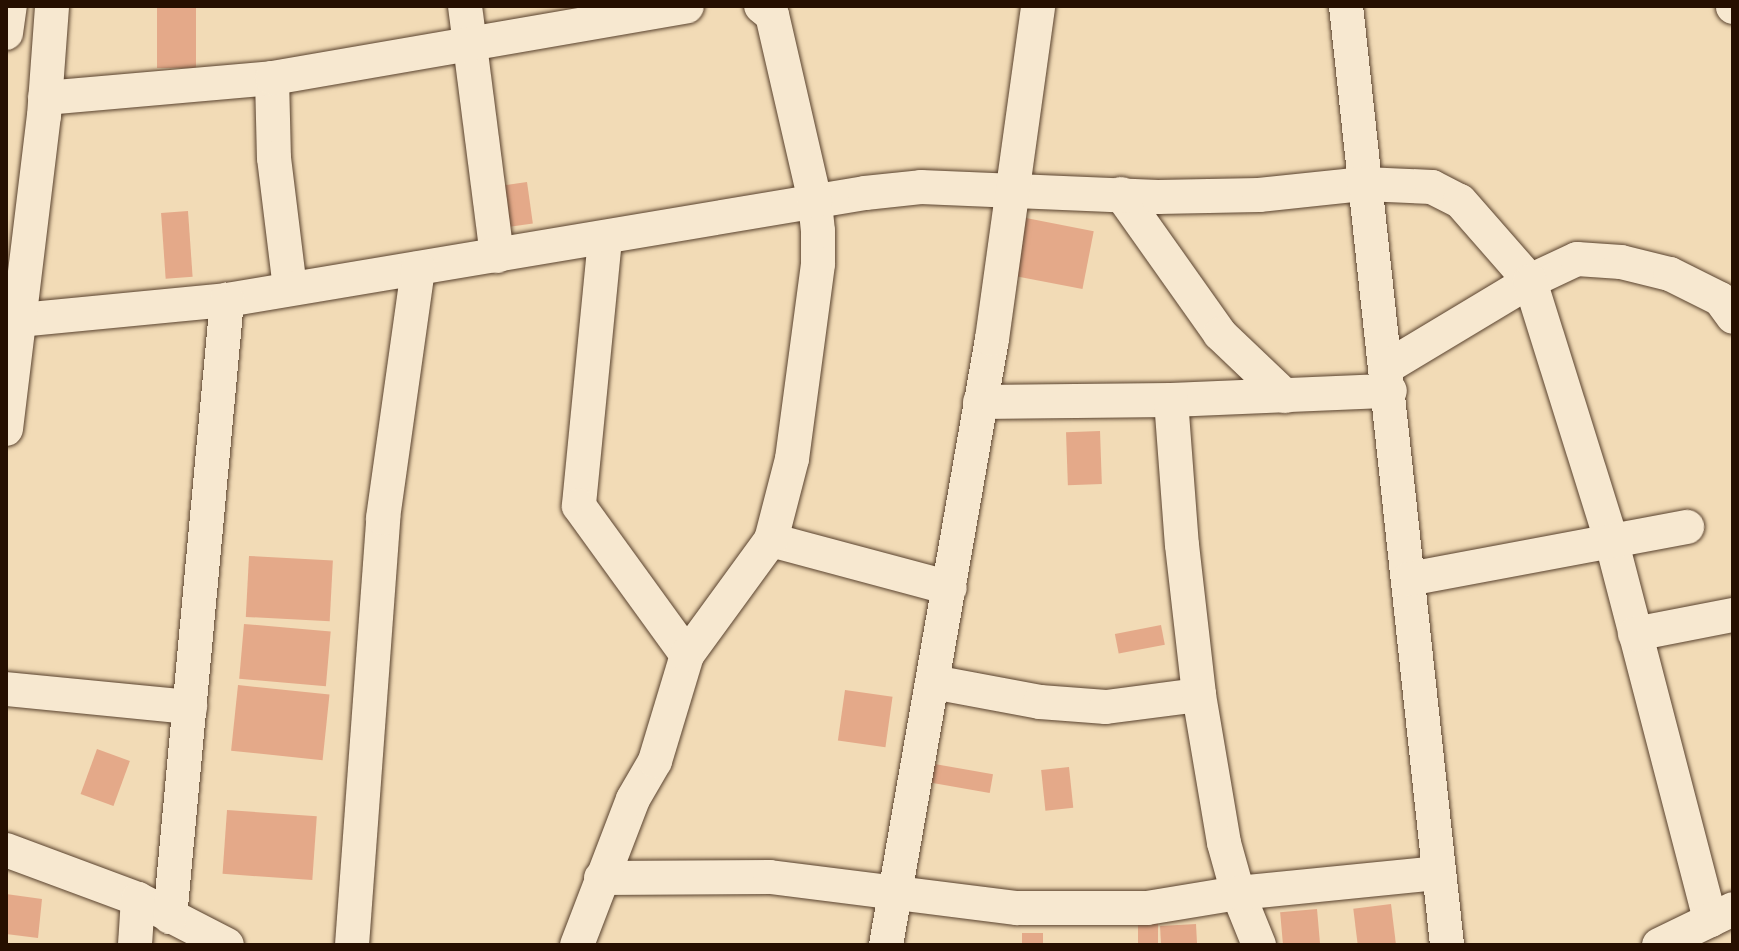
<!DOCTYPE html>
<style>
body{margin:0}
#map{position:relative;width:1739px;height:951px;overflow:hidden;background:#f2dbb6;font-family:Cardo,serif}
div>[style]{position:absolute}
.building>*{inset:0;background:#e4a989;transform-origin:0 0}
.roads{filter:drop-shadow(0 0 2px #59422e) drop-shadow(0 0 2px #59422e)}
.minor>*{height:34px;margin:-17px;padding:0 17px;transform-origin:17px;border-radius:17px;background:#f7e8d0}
span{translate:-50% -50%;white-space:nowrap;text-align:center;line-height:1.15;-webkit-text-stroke:6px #f7e8d0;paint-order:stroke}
.frame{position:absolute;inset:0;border:8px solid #260f00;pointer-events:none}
</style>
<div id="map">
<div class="building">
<i style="left:157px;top:6px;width:39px;height:62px"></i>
<i style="left:527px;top:182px;width:42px;height:31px;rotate:82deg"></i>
<i style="left:188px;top:211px;width:66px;height:27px;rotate:86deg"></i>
<i style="left:1026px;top:218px;width:69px;height:59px;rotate:11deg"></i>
<i style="left:1100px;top:431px;width:53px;height:34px;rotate:88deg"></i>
<i style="left:249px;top:556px;width:84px;height:61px;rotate:3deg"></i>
<i style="left:244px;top:624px;width:87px;height:55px;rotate:5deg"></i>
<i style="left:1161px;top:625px;width:20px;height:47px;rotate:79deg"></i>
<i style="left:238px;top:685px;width:92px;height:66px;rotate:6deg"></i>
<i style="left:845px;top:690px;width:48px;height:51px;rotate:8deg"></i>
<i style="left:97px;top:749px;width:35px;height:48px;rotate:20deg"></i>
<i style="left:929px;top:763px;width:65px;height:19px;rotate:10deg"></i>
<i style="left:1069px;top:767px;width:41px;height:28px;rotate:84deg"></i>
<i style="left:227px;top:810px;width:90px;height:64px;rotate:4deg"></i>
<i style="clip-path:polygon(6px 894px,42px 899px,38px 938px,6px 934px)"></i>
<i style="left:1391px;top:904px;width:41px;height:38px;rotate:83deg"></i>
<i style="left:1317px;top:909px;width:36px;height:37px;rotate:85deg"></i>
<i style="left:1138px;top:923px;width:20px;height:22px"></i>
<i style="left:1196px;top:924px;width:21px;height:36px;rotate:87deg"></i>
<i style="left:1022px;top:933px;width:21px;height:12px"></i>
</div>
<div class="roads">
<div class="minor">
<i style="left:465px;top:6px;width:252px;rotate:82.7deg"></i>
<i style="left:1346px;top:6px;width:944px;rotate:83.86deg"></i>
<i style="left:1733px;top:6px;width:1px;rotate:90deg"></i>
<i style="left:6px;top:33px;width:27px;rotate:-82deg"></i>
<i style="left:272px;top:78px;width:80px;rotate:88.6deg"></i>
<i style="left:274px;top:158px;width:131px;rotate:83deg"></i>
<i style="left:45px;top:98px;width:228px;rotate:-5deg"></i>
<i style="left:272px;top:78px;width:421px;rotate:-9.8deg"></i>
<i style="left:1121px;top:194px;width:171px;rotate:54.7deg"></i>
<i style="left:1220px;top:334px;width:90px;rotate:43.6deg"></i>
<i style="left:605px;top:239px;width:268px;rotate:95.6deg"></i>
<i style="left:579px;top:506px;width:184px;rotate:54.1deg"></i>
<i style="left:20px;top:320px;width:208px;rotate:-5.5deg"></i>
<i style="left:227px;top:300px;width:647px;rotate:-9.52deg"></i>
<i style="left:865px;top:193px;width:56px;rotate:-6.1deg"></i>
<i style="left:921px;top:187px;width:237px;rotate:2.4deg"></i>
<i style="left:1158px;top:197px;width:101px;rotate:-1.1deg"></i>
<i style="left:1259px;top:195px;width:106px;rotate:-6deg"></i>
<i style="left:1364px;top:184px;width:68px;rotate:2.5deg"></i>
<i style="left:1432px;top:187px;width:31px;rotate:27deg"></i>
<i style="left:1460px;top:201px;width:106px;rotate:48.8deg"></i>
<i style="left:1530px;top:281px;width:52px;rotate:-25.1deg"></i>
<i style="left:1577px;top:259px;width:44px;rotate:3.9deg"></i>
<i style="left:1621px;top:262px;width:50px;rotate:13.8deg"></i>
<i style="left:1670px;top:274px;width:56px;rotate:26.6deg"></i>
<i style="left:1720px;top:299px;width:22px;rotate:54deg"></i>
<i style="left:1387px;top:367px;width:167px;rotate:-31deg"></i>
<i style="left:1530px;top:281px;width:275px;rotate:72.6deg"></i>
<i style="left:1612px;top:543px;width:390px;rotate:75.4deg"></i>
<i style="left:1171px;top:400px;width:219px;rotate:-2.4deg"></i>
<i style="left:980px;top:402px;width:191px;rotate:-0.6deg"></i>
<i style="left:1171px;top:400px;width:145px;rotate:85.7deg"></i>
<i style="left:1182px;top:545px;width:151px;rotate:83.5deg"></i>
<i style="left:6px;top:429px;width:315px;rotate:-83.1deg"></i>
<i style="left:44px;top:116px;width:110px;rotate:-85.8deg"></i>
<i style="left:771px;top:540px;width:185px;rotate:15deg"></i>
<i style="left:1409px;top:579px;width:283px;rotate:-10.6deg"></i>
<i style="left:1635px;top:634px;width:100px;rotate:-11deg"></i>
<i style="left:933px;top:682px;width:109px;rotate:10.6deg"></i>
<i style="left:1040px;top:702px;width:66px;rotate:4.3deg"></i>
<i style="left:1106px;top:707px;width:94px;rotate:-7.4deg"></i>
<i style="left:1199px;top:695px;width:150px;rotate:80.4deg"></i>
<i style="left:1224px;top:843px;width:52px;rotate:74.4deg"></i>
<i style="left:1238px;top:893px;width:56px;rotate:68deg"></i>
<i style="left:6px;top:689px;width:185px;rotate:5.6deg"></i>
<i style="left:6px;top:850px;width:141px;rotate:20.4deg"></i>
<i style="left:138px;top:899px;width:100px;rotate:27.3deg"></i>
<i style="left:601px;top:878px;width:169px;rotate:-0.3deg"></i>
<i style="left:770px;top:877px;width:249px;rotate:7.2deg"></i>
<i style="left:1017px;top:908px;width:130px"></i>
<i style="left:1147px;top:908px;width:92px;rotate:-9.4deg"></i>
<i style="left:1238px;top:893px;width:202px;rotate:-5.7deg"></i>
<i style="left:170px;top:917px;width:620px;rotate:-84.72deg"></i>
<i style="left:135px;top:945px;width:46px;rotate:-86.3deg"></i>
<i style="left:352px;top:945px;width:428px;rotate:-85.8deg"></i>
<i style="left:383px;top:518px;width:252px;rotate:-82deg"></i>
<i style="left:577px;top:945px;width:156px;rotate:-69deg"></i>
<i style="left:633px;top:799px;width:44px;rotate:-59.9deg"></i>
<i style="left:655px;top:761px;width:111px;rotate:-73.2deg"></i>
<i style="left:687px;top:655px;width:142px;rotate:-53.9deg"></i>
<i style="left:771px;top:540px;width:84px;rotate:-75.5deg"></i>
<i style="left:792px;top:459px;width:197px;rotate:-82.4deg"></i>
<i style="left:818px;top:264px;width:33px;rotate:-90deg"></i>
<i style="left:818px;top:231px;width:30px;rotate:-96deg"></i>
<i style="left:815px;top:201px;width:191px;rotate:-103deg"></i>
<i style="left:772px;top:15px;width:14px;rotate:-141deg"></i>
<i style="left:886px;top:945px;width:615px;rotate:-80.08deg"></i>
<i style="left:992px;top:339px;width:336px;rotate:-82.1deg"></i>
<i style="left:1659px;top:945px;width:82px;rotate:-25.9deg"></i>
</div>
</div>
<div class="frame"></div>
</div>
